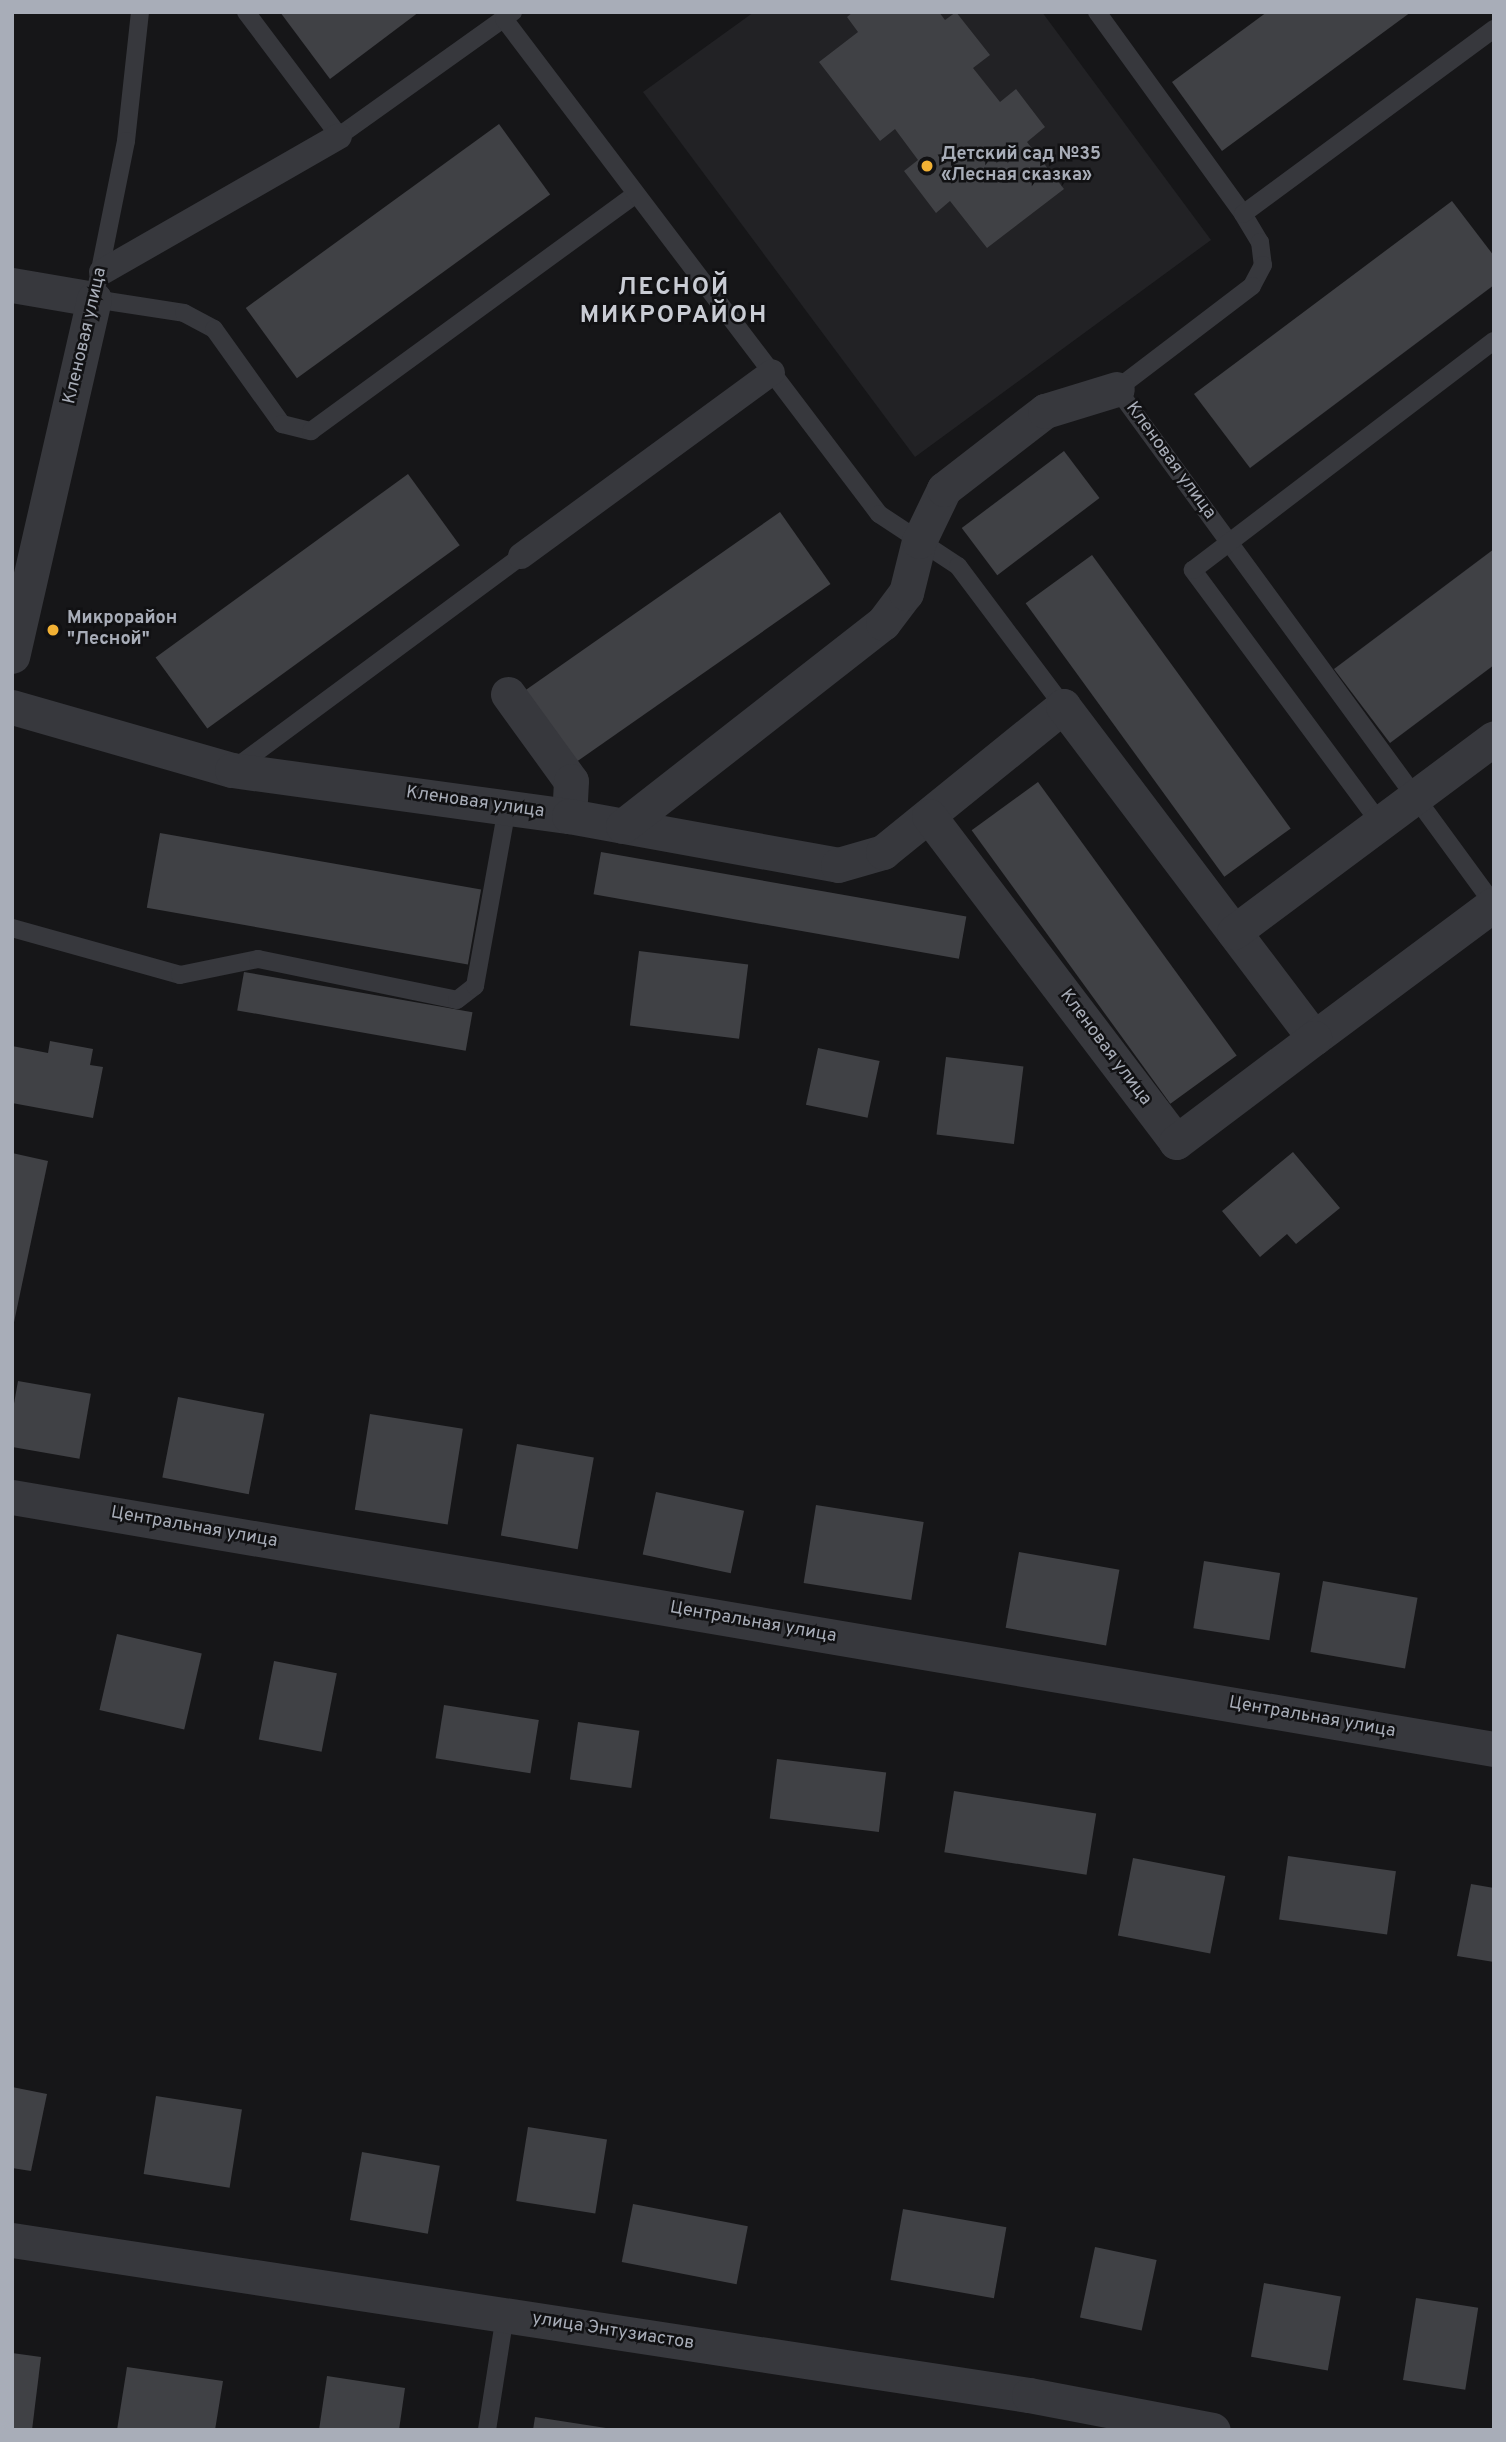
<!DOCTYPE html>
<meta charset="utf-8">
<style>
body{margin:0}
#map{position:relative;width:1506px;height:2442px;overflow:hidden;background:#161618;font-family:Overpass,sans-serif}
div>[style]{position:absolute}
.built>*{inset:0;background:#222225}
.building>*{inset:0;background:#404145;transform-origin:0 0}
.service>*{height:18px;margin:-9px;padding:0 9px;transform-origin:9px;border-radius:9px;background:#37383d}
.pedestrian>*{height:26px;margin:-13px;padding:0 13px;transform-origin:13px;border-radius:13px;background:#37383d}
.minor>*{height:35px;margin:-17.5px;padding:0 17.5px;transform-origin:17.5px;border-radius:17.5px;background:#37383d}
.dots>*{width:19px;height:19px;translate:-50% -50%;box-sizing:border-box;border:4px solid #111113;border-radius:50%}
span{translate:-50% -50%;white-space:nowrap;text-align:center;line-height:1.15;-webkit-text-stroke:5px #111113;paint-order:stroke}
.poi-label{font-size:18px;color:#a8adb8;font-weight:700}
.left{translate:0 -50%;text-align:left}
.street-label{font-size:18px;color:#a8adb8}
.district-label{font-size:24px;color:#c9ccd4;font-weight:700;letter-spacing:2px}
.frame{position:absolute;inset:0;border:14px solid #a8adb8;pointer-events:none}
</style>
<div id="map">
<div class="built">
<i style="clip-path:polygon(754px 12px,1042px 12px,1211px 240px,915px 457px,643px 92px)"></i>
</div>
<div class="building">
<i style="clip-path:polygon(280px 12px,419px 12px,330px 79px)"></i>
<i style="clip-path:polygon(853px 12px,939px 12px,945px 20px,956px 12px,990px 55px,973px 68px,1000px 102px,1016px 89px,1045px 127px,1027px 142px,1064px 189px,987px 248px,950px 201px,936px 213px,904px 171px,918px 160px,895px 129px,880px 141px,819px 62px,858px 32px,847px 17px)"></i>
<i style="clip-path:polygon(1267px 12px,1411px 12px,1222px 151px,1172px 82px)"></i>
<i style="left:499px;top:124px;width:87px;height:313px;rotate:54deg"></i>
<i style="clip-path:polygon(1452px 201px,1494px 256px,1494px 285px,1250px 468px,1194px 394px)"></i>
<i style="left:1064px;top:451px;width:59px;height:128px;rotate:53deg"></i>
<i style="left:408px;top:474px;width:88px;height:312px;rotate:54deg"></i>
<i style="left:780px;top:512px;width:88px;height:313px;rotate:55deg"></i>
<i style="clip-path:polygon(1494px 549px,1494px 665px,1390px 743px,1334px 669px)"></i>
<i style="left:1092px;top:555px;width:338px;height:82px;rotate:54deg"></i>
<i style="left:1038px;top:782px;width:338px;height:82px;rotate:54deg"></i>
<i style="left:160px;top:833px;width:326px;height:76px;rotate:10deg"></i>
<i style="left:601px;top:852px;width:371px;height:43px;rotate:10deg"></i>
<i style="left:639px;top:951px;width:110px;height:75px;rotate:7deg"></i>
<i style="left:244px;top:972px;width:232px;height:39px;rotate:10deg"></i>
<i style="clip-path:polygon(50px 1041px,93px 1049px,90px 1065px,103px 1067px,93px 1118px,12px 1103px,12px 1046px,48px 1053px)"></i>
<i style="left:818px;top:1048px;width:63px;height:58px;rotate:12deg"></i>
<i style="left:946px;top:1057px;width:78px;height:78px;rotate:7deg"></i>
<i style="clip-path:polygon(1293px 1152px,1340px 1208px,1296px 1244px,1287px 1234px,1260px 1257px,1222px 1211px)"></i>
<i style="clip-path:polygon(12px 1153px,48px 1161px,13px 1327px,12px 1327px)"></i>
<i style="left:18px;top:1381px;width:74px;height:66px;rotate:10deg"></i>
<i style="left:178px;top:1397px;width:88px;height:82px;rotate:11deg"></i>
<i style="left:370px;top:1414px;width:94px;height:97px;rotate:9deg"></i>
<i style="left:517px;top:1444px;width:78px;height:93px;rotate:10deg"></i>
<i style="left:656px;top:1492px;width:90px;height:64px;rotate:12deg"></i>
<i style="left:816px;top:1505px;width:109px;height:79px;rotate:9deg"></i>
<i style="left:1019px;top:1552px;width:102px;height:77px;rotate:10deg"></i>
<i style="left:1204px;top:1561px;width:77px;height:68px;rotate:9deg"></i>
<i style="left:1323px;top:1581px;width:96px;height:72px;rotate:10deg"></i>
<i style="left:117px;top:1634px;width:87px;height:78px;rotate:13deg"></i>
<i style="left:274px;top:1661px;width:64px;height:80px;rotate:11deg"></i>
<i style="left:444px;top:1705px;width:96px;height:54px;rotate:9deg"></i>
<i style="left:578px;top:1722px;width:62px;height:58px;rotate:8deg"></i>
<i style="left:777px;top:1759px;width:110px;height:60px;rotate:7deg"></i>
<i style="left:954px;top:1791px;width:144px;height:62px;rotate:9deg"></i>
<i style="left:1288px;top:1856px;width:109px;height:64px;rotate:8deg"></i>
<i style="left:1133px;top:1858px;width:94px;height:79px;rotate:11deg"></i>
<i style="clip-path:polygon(1471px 1884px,1494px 1888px,1494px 1962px,1457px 1956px)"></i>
<i style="clip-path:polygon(12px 2087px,47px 2094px,31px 2171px,12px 2168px)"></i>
<i style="left:156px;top:2096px;width:87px;height:79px;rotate:9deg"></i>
<i style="left:528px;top:2127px;width:80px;height:75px;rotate:9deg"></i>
<i style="left:362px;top:2152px;width:79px;height:69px;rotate:10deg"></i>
<i style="left:633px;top:2204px;width:117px;height:59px;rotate:11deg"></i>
<i style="left:903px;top:2209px;width:105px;height:72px;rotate:10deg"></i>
<i style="left:1095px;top:2247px;width:63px;height:72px;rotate:12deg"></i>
<i style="left:1264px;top:2283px;width:78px;height:75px;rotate:10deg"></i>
<i style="left:1416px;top:2298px;width:63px;height:83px;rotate:9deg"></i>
<i style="clip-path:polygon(12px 2353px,41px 2357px,32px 2430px,12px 2430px)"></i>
<i style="clip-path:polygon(127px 2367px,223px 2381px,215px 2430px,117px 2430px)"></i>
<i style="clip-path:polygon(327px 2376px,405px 2388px,399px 2430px,319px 2430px)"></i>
<i style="clip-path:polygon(535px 2417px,606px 2428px,606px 2430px,533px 2430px)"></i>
</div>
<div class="service">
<i style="left:140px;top:12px;width:130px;rotate:96.2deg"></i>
<i style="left:126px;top:141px;width:161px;rotate:101.4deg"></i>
<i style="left:94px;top:299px;width:91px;rotate:8.8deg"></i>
<i style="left:184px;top:313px;width:34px;rotate:28deg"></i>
<i style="left:214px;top:329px;width:117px;rotate:54.4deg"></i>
<i style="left:282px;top:424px;width:30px;rotate:14deg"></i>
<i style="left:311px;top:431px;width:402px;rotate:-36.1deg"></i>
<i style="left:246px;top:12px;width:155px;rotate:53.1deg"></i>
<i style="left:339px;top:136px;width:214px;rotate:-35.5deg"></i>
<i style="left:1097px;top:12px;width:249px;rotate:54.1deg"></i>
<i style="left:1243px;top:214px;width:33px;rotate:59deg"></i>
<i style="left:1260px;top:242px;width:23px;rotate:83deg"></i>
<i style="left:1263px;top:265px;width:24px;rotate:118deg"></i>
<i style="left:1252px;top:286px;width:170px;rotate:142.7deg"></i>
<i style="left:1117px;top:389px;width:635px;rotate:53.83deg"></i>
<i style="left:504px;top:19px;width:621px;rotate:52.85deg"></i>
<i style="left:879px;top:514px;width:95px;rotate:33.4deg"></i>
<i style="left:958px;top:566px;width:175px;rotate:53.1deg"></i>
<i style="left:1243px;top:214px;width:312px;rotate:-36.4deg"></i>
<i style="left:235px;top:768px;width:356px;rotate:-36.5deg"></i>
<i style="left:1380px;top:823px;width:315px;rotate:-126.5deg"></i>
<i style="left:1193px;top:570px;width:378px;rotate:-37.3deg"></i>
<i style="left:12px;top:928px;width:174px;rotate:15.6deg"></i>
<i style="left:180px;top:975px;width:80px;rotate:-11.6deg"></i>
<i style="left:258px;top:959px;width:203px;rotate:11.6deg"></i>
<i style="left:457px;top:1000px;width:23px;rotate:-38deg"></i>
<i style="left:475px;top:986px;width:181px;rotate:-79.8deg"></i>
<i style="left:487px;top:2430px;width:116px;rotate:-81.1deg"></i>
</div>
<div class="pedestrian">
<i style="left:102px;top:272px;width:273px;rotate:-29.8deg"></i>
<i style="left:521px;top:556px;width:311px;rotate:-36.2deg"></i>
</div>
<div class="minor">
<i style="left:12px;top:285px;width:83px;rotate:9.7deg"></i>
<i style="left:94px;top:299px;width:366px;rotate:102.9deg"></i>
<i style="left:508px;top:694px;width:107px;rotate:54.1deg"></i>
<i style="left:571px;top:781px;width:35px;rotate:93deg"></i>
<i style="left:12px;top:707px;width:229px;rotate:16deg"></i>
<i style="left:232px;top:770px;width:340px;rotate:7.8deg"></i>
<i style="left:569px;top:816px;width:273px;rotate:10.3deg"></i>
<i style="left:838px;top:865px;width:47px;rotate:-16.1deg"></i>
<i style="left:883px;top:852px;width:232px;rotate:-39deg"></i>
<i style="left:1063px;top:706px;width:416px;rotate:52.9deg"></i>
<i style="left:1314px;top:1038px;width:224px;rotate:-36.7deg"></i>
<i style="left:929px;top:816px;width:409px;rotate:52.8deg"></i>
<i style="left:1176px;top:1142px;width:173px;rotate:-37deg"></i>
<i style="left:623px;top:826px;width:330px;rotate:-38deg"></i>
<i style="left:883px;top:623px;width:38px;rotate:-53deg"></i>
<i style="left:906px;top:593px;width:54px;rotate:-76deg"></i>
<i style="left:919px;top:541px;width:58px;rotate:-64.3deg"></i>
<i style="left:944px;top:489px;width:128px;rotate:-37.7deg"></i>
<i style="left:1045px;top:411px;width:75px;rotate:-17deg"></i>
<i style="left:1234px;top:932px;width:324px;rotate:-36.7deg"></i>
<i style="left:12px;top:1497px;width:1503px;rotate:9.65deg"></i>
<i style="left:12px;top:2240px;width:1029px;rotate:8.67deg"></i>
<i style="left:1029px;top:2395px;width:187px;rotate:10.8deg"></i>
</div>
<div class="dots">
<i style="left:927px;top:166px;background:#f2b134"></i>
<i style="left:53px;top:630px;background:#f2b134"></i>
</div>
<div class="poi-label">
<span class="left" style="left:941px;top:166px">Детский сад №35<br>«Лесная сказка»</span>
<span class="left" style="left:67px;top:630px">Микрорайон<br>"Лесной"</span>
</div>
<div class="street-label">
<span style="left:86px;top:336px;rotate:-77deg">Кленовая улица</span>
<span style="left:1170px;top:461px;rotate:54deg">Кленовая улица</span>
<span style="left:475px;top:803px;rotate:8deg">Кленовая улица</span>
<span style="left:1105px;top:1048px;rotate:53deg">Кленовая улица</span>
<span style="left:194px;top:1528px;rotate:10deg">Центральная улица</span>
<span style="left:753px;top:1623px;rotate:10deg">Центральная улица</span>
<span style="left:1312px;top:1718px;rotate:10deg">Центральная улица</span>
<span style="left:613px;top:2332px;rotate:9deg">улица Энтузиастов</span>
</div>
<div class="district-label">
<span style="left:674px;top:303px">ЛЕСНОЙ<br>МИКРОРАЙОН</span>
</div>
<div class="frame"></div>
</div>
